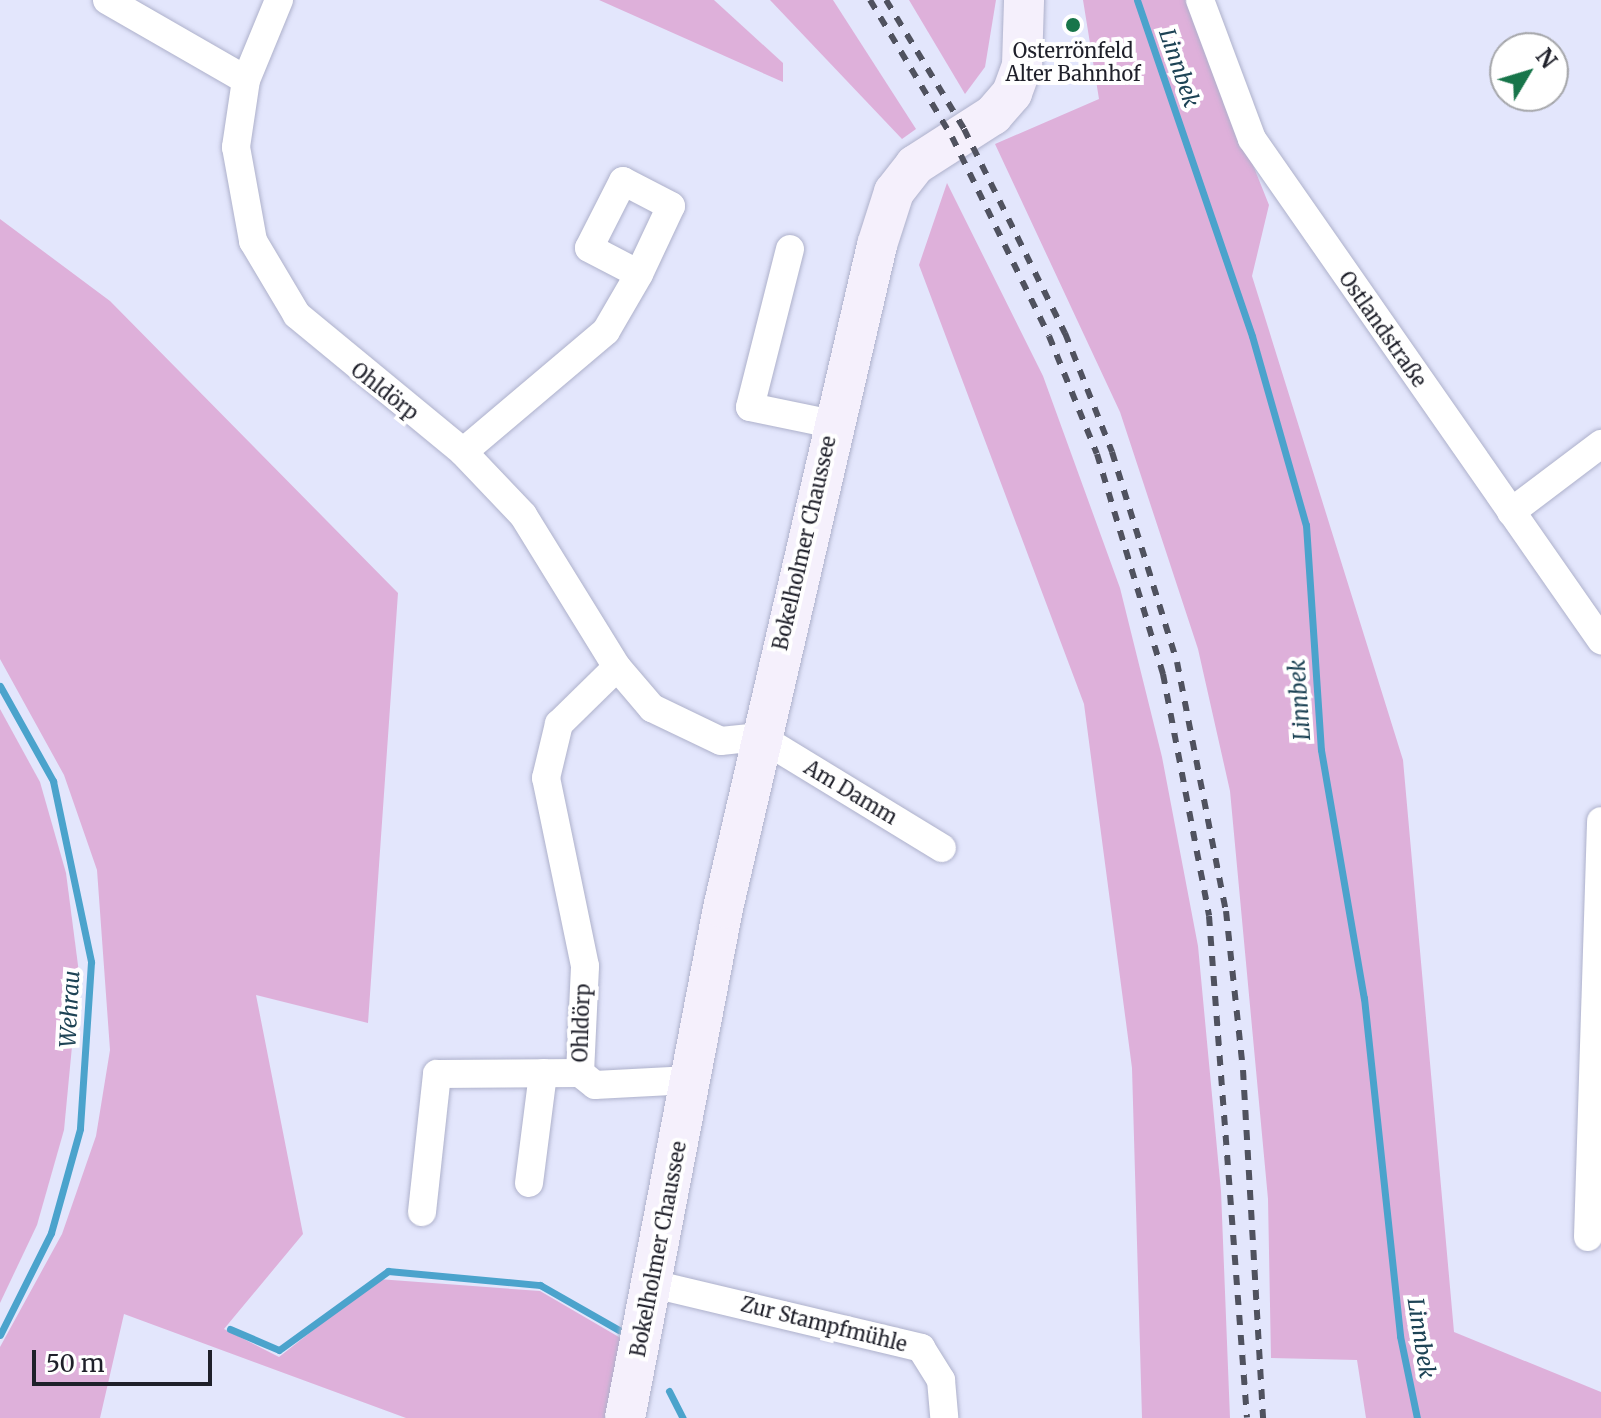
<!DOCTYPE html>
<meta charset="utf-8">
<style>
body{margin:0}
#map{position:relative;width:1601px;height:1418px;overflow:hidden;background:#e3e6fc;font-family:Merriweather,serif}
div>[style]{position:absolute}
.green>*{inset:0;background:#deb0da}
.stream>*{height:7px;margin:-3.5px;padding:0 3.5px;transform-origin:3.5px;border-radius:3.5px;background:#4ba3cc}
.roads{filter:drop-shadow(0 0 2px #aeb1cb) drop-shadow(0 0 2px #aeb1cb)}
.street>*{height:28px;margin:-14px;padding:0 14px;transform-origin:14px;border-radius:14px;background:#fff}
.secondary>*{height:40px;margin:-20px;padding:0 20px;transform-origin:20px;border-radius:20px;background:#f5f0fc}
.rail>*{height:6px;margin-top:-3px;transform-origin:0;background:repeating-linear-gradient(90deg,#50525f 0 10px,transparent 0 20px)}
.dots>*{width:22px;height:22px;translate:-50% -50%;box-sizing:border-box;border:4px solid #fff;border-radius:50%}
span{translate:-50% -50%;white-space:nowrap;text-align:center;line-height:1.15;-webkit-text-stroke:8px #fff;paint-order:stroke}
.poi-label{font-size:20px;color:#1f202a}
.street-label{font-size:20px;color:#1f202a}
.water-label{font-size:22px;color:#1d4355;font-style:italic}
.north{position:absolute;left:1489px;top:32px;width:80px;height:80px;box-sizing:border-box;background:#fff;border:2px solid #a5a6aa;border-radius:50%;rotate:52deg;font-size:22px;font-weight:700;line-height:32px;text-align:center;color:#1f202a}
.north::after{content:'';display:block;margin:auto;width:28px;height:36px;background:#17754a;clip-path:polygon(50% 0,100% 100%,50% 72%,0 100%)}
.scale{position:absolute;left:32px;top:1350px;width:180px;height:36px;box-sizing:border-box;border:4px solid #1f202a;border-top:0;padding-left:10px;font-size:24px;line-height:28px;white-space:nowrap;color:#1f202a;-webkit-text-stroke:6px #fff;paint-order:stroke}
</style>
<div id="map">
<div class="green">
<i style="clip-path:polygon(599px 0,714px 0,783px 63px,783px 82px)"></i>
<i style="clip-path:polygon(770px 0,833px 0,916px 129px,902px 139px)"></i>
<i style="clip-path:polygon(909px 0,996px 0,985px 67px,965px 94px)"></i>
<i style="clip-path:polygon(1083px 0,1187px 0,1269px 205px,1252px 276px,1403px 760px,1454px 1332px,1601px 1392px,1601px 1418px,1366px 1418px,1357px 1360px,1271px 1358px,1268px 1199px,1230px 791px,1198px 649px,1120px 412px,995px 144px,1099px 99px)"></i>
<i style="clip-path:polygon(947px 183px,1043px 376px,1120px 588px,1162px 757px,1198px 946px,1221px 1191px,1230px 1418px,1142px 1418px,1132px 1068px,1084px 704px,919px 265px)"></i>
<i style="clip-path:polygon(0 219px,110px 301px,398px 593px,368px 1023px,256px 995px,303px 1234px,224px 1329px,279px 1357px,378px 1279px,540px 1291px,624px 1340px,610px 1418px,406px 1418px,124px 1314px,100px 1418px,0 1418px,0 1347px,62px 1234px,96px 1136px,110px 1050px,97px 870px,64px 775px,0 659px)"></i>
<i style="clip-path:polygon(0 709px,40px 782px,66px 873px,79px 973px,64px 1130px,37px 1225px,0 1303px)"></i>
</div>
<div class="stream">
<i style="left:1137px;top:0;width:355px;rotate:71.1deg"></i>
<i style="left:1252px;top:336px;width:197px;rotate:74.1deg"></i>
<i style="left:1306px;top:525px;width:225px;rotate:86.2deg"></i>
<i style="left:1321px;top:750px;width:252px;rotate:80.2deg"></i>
<i style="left:1364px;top:998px;width:340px;rotate:83.9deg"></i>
<i style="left:1400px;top:1336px;width:84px;rotate:78.3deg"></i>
<i style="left:0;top:686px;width:109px;rotate:60.8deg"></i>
<i style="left:53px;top:781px;width:185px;rotate:78.1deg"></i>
<i style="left:91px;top:962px;width:167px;rotate:93.8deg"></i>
<i style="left:80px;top:1129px;width:108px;rotate:105.6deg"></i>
<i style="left:51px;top:1233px;width:114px;rotate:116.6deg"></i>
<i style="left:230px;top:1329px;width:53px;rotate:23.2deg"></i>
<i style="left:279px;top:1350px;width:135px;rotate:-35.9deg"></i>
<i style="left:388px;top:1271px;width:153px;rotate:5.3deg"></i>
<i style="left:540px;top:1285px;width:91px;rotate:29.7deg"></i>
<i style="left:669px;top:1391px;width:30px;rotate:63deg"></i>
</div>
<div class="roads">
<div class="street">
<i style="left:107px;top:0;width:160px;rotate:29.9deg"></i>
<i style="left:279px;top:0;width:87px;rotate:112.4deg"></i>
<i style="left:246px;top:80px;width:68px;rotate:98.5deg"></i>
<i style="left:236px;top:147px;width:96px;rotate:79.7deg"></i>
<i style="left:253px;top:241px;width:86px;rotate:59.3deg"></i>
<i style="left:297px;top:315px;width:215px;rotate:39.5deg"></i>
<i style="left:463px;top:452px;width:87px;rotate:46.4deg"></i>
<i style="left:523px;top:515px;width:179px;rotate:58.3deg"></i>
<i style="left:617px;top:667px;width:54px;rotate:49.5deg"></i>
<i style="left:652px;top:708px;width:76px;rotate:25.6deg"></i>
<i style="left:721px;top:741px;width:39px;rotate:-6deg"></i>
<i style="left:760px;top:737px;width:213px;rotate:31.4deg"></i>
<i style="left:1200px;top:0;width:148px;rotate:69.5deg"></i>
<i style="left:1252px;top:139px;width:611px;rotate:55.14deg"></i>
<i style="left:790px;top:249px;width:163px;rotate:104.2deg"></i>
<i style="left:750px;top:407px;width:84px;rotate:11.7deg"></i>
<i style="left:463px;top:452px;width:187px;rotate:-40.2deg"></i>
<i style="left:606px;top:331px;width:66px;rotate:-59.9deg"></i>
<i style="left:639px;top:274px;width:75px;rotate:-64.8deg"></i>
<i style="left:671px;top:206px;width:54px;rotate:-152.5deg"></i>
<i style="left:623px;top:181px;width:75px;rotate:116.9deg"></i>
<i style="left:589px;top:248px;width:56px;rotate:27.5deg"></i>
<i style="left:1511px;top:512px;width:113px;rotate:-37.1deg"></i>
<i style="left:580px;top:1073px;width:107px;rotate:-87.3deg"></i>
<i style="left:585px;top:966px;width:192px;rotate:-101.7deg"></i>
<i style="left:546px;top:778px;width:56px;rotate:-76.5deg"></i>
<i style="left:559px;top:724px;width:81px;rotate:-44.5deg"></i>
<i style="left:529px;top:1183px;width:111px;rotate:-82.7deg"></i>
<i style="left:422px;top:1212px;width:139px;rotate:-83.8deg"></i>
<i style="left:437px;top:1074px;width:143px;rotate:-0.4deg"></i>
<i style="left:580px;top:1073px;width:19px;rotate:39deg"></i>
<i style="left:595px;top:1085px;width:95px;rotate:-3deg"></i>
<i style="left:1588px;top:1237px;width:416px;rotate:-88.2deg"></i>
<i style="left:653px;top:1284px;width:276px;rotate:13.4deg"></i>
<i style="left:921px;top:1348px;width:38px;rotate:58deg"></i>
<i style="left:941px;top:1380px;width:38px;rotate:85deg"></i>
</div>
<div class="secondary">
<i style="left:625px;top:1418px;width:519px;rotate:-79.12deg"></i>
<i style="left:723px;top:908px;width:681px;rotate:-76.92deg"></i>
<i style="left:877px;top:245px;width:56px;rotate:-72.2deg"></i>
<i style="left:894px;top:192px;width:34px;rotate:-52deg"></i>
<i style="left:915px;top:165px;width:93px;rotate:-32.7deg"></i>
<i style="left:993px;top:115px;width:29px;rotate:-49deg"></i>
<i style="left:1012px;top:93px;width:30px;rotate:-70deg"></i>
<i style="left:1022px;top:65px;width:65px;rotate:-88.2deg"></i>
</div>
</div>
<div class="rail">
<i style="left:870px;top:0;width:160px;rotate:59.1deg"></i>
<i style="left:952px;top:137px;width:221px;rotate:64deg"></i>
<i style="left:1049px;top:336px;width:127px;rotate:67.9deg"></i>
<i style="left:1097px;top:454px;width:230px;rotate:73.3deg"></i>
<i style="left:1163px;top:674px;width:246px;rotate:79.2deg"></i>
<i style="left:1209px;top:916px;width:503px;rotate:85.67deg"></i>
<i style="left:886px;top:0;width:151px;rotate:58.8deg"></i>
<i style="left:964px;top:129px;width:228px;rotate:63.7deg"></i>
<i style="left:1065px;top:333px;width:128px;rotate:68.4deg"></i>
<i style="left:1112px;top:452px;width:220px;rotate:72.8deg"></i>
<i style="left:1177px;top:662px;width:254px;rotate:78.9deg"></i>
<i style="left:1226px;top:911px;width:160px;rotate:83.9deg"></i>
<i style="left:1243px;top:1070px;width:349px;rotate:86.7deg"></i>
</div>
<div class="dots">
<i style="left:1073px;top:25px;background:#17754a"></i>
</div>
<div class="poi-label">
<span style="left:1073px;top:62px">Osterrönfeld<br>Alter Bahnhof</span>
</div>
<div class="street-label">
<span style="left:1383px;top:329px;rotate:55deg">Ostlandstraße</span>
<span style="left:385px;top:391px;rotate:38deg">Ohldörp</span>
<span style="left:804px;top:543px;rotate:-77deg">Bokelholmer Chaussee</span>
<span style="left:851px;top:792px;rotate:31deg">Am Damm</span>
<span style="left:581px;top:1023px;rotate:-88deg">Ohldörp</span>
<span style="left:658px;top:1249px;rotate:-79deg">Bokelholmer Chaussee</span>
<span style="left:824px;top:1324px;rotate:14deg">Zur Stampfmühle</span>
</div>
<div class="water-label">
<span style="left:1179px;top:68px;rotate:71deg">Linnbek</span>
<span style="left:1300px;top:700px;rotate:-94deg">Linnbek</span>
<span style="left:70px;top:1009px;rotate:-87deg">Wehrau</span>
<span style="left:1421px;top:1338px;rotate:81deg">Linnbek</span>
</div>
<div class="north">N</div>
<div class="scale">50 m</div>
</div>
